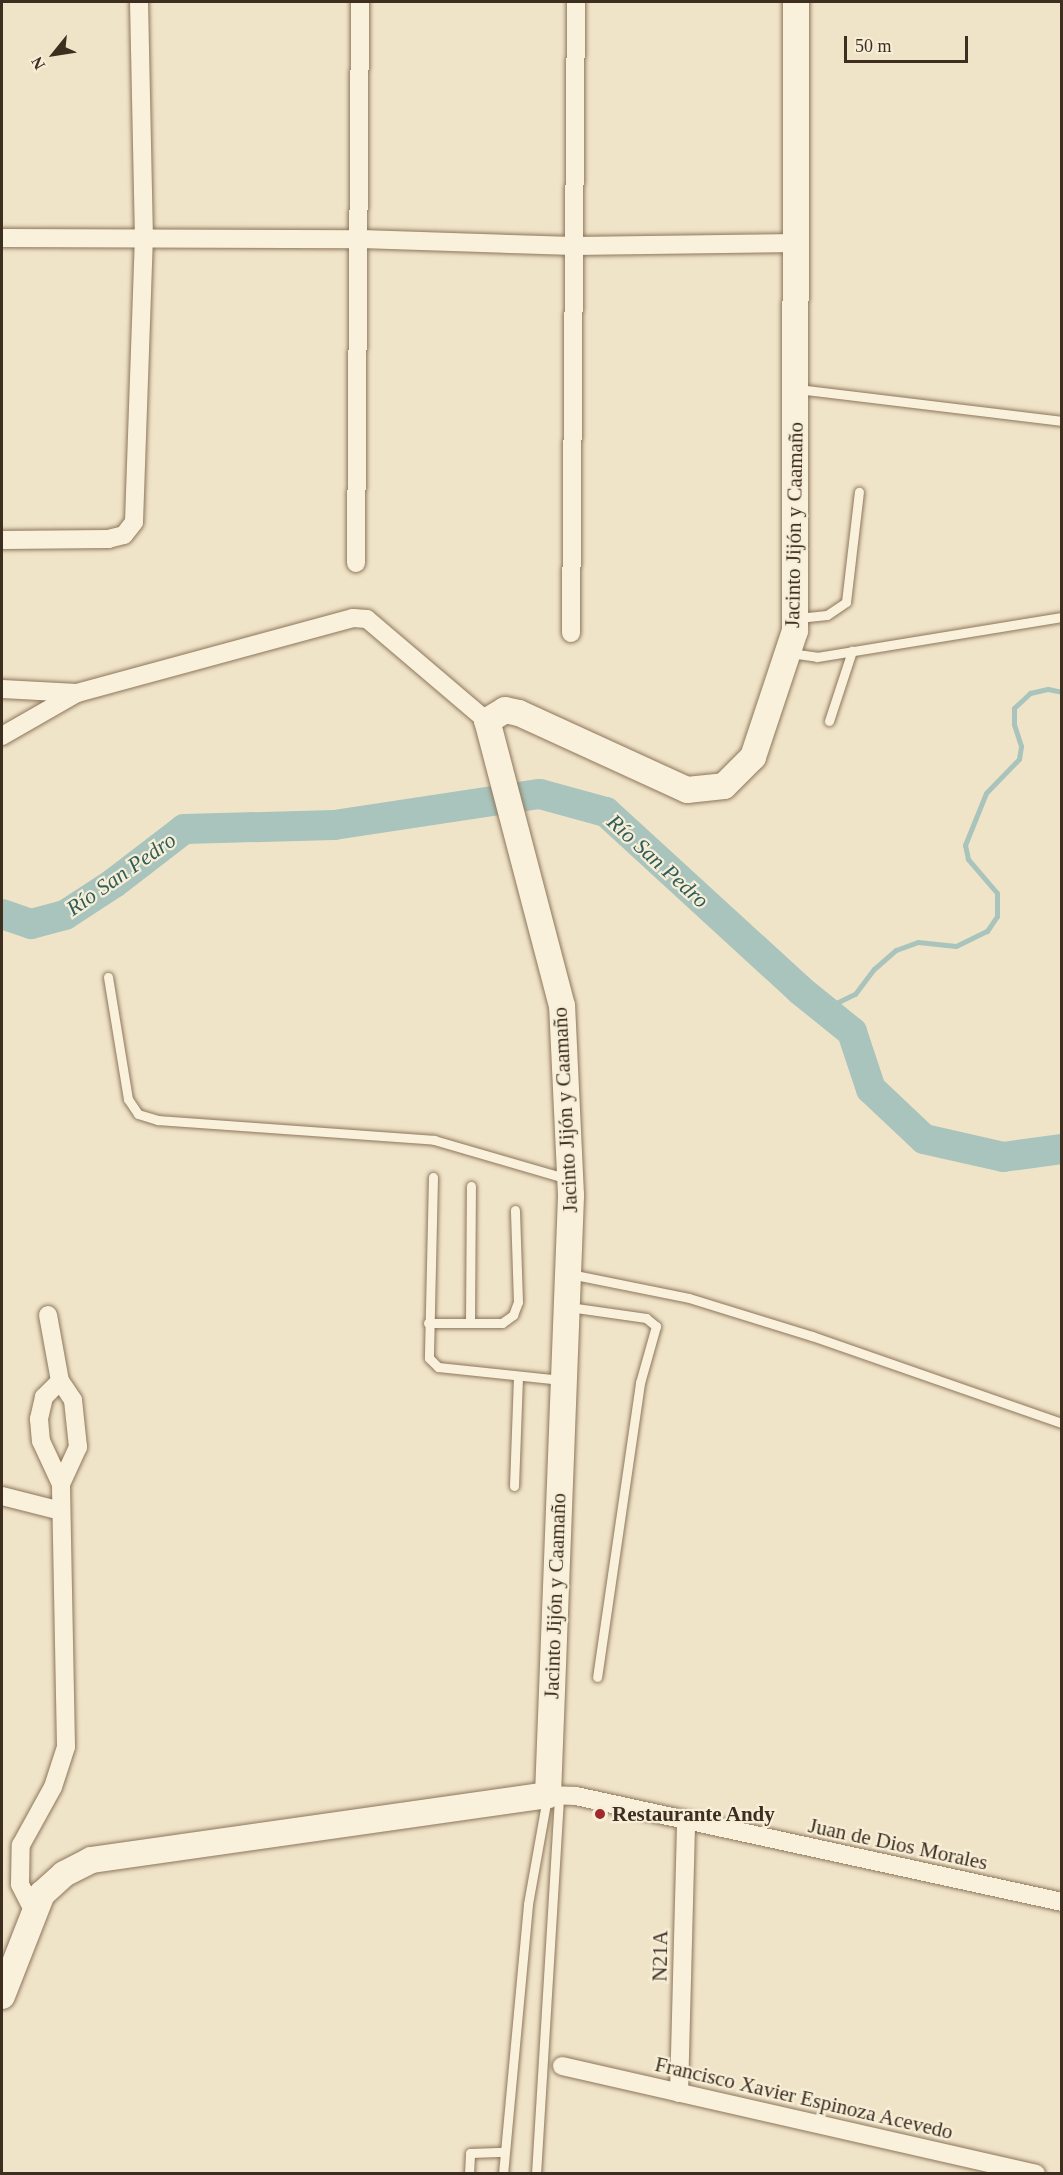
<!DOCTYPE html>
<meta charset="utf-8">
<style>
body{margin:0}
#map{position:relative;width:1063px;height:2175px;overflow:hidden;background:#f0e4c8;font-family:"Times New Roman",serif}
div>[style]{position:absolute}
.stream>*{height:5px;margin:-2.5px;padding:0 2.5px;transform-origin:2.5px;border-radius:2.5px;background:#a9c4bc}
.river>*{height:30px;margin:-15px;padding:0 15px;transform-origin:15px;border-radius:15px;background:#a9c4bc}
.roads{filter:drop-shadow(0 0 2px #8d765c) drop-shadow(0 0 2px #8d765c)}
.lane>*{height:9px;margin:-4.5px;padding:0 4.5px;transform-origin:4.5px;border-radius:4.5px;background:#faf1dc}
.street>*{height:18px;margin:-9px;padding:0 9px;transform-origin:9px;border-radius:9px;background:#faf1dc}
.secondary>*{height:26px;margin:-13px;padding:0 13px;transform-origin:13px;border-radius:13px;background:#faf1dc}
.dots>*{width:16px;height:16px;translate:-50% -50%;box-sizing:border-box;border:3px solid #f7eed8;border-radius:50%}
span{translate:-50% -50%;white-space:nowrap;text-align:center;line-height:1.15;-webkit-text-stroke:4.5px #f7eed8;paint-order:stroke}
.street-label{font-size:21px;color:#3d2e20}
.poi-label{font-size:21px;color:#3d2e20;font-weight:700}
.left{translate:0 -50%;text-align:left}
.water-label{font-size:22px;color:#2f5d5a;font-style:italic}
.frame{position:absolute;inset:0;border:3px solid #3d2e20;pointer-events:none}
.north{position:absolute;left:24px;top:24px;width:60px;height:60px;-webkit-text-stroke:4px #f7eed8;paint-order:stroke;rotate:240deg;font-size:16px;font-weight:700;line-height:24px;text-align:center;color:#3d2e20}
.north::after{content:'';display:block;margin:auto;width:21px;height:27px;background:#3d2e20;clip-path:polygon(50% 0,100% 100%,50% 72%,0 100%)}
.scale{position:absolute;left:844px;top:36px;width:124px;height:27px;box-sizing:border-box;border:3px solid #3d2e20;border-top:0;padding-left:8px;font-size:18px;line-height:21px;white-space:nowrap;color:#3d2e20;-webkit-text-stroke:4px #f7eed8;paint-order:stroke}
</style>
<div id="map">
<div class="stream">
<i style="left:824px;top:1009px;width:34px;rotate:-26deg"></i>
<i style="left:855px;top:994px;width:31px;rotate:-53deg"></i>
<i style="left:874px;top:969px;width:29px;rotate:-41deg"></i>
<i style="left:896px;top:950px;width:23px;rotate:-20deg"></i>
<i style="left:918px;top:942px;width:38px;rotate:6deg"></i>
<i style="left:956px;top:946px;width:34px;rotate:-26deg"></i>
<i style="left:987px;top:931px;width:18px;rotate:-56deg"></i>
<i style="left:997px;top:916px;width:23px;rotate:-90deg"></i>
<i style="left:997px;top:893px;width:45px;rotate:-130.5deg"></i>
<i style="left:968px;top:859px;width:14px;rotate:-102deg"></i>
<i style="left:965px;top:845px;width:56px;rotate:-68deg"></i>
<i style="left:986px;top:793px;width:47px;rotate:-45.9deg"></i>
<i style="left:1019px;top:759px;width:13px;rotate:-81deg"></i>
<i style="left:1021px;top:746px;width:23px;rotate:-108deg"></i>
<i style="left:1014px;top:724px;width:16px;rotate:-90deg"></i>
<i style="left:1014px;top:708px;width:22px;rotate:-43deg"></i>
<i style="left:1030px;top:693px;width:18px;rotate:-13deg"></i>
<i style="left:1048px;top:689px;width:14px;rotate:12deg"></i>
</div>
<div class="river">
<i style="left:2px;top:914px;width:31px;rotate:19deg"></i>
<i style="left:31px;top:924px;width:35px;rotate:-15deg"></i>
<i style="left:65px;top:915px;width:59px;rotate:-33.1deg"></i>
<i style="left:114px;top:883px;width:88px;rotate:-37.6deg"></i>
<i style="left:184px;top:829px;width:150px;rotate:-1.5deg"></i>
<i style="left:334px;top:825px;width:208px;rotate:-8.6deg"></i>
<i style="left:540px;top:794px;width:68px;rotate:15.3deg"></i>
<i style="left:606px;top:812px;width:263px;rotate:42.5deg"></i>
<i style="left:800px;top:990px;width:67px;rotate:38.9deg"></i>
<i style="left:852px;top:1032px;width:60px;rotate:71.6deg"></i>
<i style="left:871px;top:1089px;width:73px;rotate:43.3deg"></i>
<i style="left:924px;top:1139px;width:81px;rotate:12.8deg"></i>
<i style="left:1003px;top:1157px;width:60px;rotate:-7.7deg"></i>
</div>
<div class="roads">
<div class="lane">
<i style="left:798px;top:389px;width:266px;rotate:6.9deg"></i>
<i style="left:798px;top:618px;width:29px;rotate:-6deg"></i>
<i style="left:827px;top:615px;width:23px;rotate:-34deg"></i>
<i style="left:846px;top:602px;width:111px;rotate:-83.3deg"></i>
<i style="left:790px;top:653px;width:27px;rotate:8deg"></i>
<i style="left:817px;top:657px;width:248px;rotate:-9.3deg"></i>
<i style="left:829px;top:721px;width:74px;rotate:-71.8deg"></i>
<i style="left:108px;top:977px;width:124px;rotate:80.7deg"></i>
<i style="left:128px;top:1099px;width:18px;rotate:56deg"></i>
<i style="left:138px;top:1114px;width:21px;rotate:17deg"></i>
<i style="left:158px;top:1120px;width:277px;rotate:4.1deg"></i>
<i style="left:434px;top:1140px;width:140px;rotate:16.2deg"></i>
<i style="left:433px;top:1177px;width:181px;rotate:91.3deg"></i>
<i style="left:429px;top:1358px;width:13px;rotate:45deg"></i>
<i style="left:438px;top:1367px;width:124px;rotate:6deg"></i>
<i style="left:570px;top:1274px;width:121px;rotate:11.4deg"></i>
<i style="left:689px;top:1298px;width:129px;rotate:17.2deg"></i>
<i style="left:812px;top:1336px;width:265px;rotate:19.2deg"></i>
<i style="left:569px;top:1307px;width:78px;rotate:8.1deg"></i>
<i style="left:646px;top:1318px;width:13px;rotate:39deg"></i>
<i style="left:656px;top:1326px;width:59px;rotate:105.7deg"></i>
<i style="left:640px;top:1383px;width:297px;rotate:98.3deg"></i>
<i style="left:428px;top:1323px;width:74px"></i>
<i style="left:502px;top:1323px;width:14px;rotate:-36deg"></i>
<i style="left:513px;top:1315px;width:14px;rotate:-69deg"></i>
<i style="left:518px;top:1302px;width:92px;rotate:-91.9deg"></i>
<i style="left:470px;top:1323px;width:137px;rotate:-89.6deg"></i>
<i style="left:514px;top:1486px;width:110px;rotate:-87.9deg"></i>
<i style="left:469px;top:2174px;width:21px;rotate:-87deg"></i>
<i style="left:470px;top:2153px;width:35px;rotate:-2deg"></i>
<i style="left:503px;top:2174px;width:271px;rotate:-84.7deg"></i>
<i style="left:528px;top:1904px;width:109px;rotate:-79.9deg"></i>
<i style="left:536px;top:2174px;width:379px;rotate:-86.5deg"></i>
</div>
<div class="street">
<i style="left:2px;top:238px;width:359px;rotate:0.2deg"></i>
<i style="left:361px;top:239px;width:213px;rotate:1.9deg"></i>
<i style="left:574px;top:246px;width:223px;rotate:-0.8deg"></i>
<i style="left:2px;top:540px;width:106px;rotate:-0.5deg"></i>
<i style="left:108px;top:539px;width:16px;rotate:-14deg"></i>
<i style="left:124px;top:535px;width:16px;rotate:-52deg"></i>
<i style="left:134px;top:522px;width:282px;rotate:-88deg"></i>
<i style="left:144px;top:240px;width:238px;rotate:-91.2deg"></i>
<i style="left:356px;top:563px;width:561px;rotate:-89.59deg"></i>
<i style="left:571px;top:633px;width:631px;rotate:-89.55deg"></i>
<i style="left:2px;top:689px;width:75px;rotate:3.1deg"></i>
<i style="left:77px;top:693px;width:286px;rotate:-15.2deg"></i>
<i style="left:353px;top:618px;width:14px;rotate:4deg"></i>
<i style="left:367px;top:619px;width:157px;rotate:40.4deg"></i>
<i style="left:2px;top:736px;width:86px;rotate:-29.8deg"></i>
<i style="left:60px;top:1381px;width:23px;rotate:135deg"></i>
<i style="left:44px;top:1397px;width:23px;rotate:103deg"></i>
<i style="left:39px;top:1419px;width:22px;rotate:85deg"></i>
<i style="left:41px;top:1441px;width:47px;rotate:65.1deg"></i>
<i style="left:2px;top:1496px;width:61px;rotate:14.3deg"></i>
<i style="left:548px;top:1795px;width:28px;rotate:2deg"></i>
<i style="left:576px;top:1796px;width:497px;rotate:12.3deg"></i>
<i style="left:33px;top:1910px;width:29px;rotate:-117deg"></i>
<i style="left:20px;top:1884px;width:39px;rotate:-89deg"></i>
<i style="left:21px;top:1845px;width:66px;rotate:-61.1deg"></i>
<i style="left:53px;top:1787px;width:42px;rotate:-72deg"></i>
<i style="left:66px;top:1747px;width:263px;rotate:-91.1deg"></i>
<i style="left:61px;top:1484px;width:41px;rotate:-65.3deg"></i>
<i style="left:78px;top:1447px;width:47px;rotate:-96.1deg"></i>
<i style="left:73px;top:1400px;width:23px;rotate:-124deg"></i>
<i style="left:60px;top:1381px;width:67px;rotate:-100.3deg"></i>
<i style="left:562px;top:2066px;width:486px;rotate:12.8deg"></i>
<i style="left:679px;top:2093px;width:272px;rotate:-88.5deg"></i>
</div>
<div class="secondary">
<i style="left:2px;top:1996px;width:110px;rotate:-68.6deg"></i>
<i style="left:42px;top:1894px;width:30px;rotate:-42deg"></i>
<i style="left:64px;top:1874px;width:30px;rotate:-27deg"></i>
<i style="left:91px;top:1860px;width:462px;rotate:-8.1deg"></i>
<i style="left:548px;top:1795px;width:600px;rotate:-87.8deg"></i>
<i style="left:571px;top:1195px;width:189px;rotate:-92.7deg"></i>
<i style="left:562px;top:1006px;width:295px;rotate:-104.7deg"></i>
<i style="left:487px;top:721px;width:21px;rotate:-31deg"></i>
<i style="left:505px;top:710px;width:14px;rotate:12deg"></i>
<i style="left:519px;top:713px;width:185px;rotate:24.6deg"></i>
<i style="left:687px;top:790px;width:37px;rotate:-6deg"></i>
<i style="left:724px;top:786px;width:41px;rotate:-45deg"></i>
<i style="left:753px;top:757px;width:133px;rotate:-71.6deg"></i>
<i style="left:795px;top:631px;width:629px;rotate:-89.91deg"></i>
</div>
</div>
<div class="dots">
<i style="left:600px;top:1814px;background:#9e2a2b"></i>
</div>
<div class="street-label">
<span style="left:794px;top:525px;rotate:-89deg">Jacinto Jijón y Caamaño</span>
<span style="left:565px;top:1110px;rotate:-93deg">Jacinto Jijón y Caamaño</span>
<span style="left:555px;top:1596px;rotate:-88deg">Jacinto Jijón y Caamaño</span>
<span style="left:898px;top:1844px;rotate:12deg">Juan de Dios Morales</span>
<span style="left:660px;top:1956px;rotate:-89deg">N21A</span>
<span style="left:804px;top:2098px;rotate:13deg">Francisco Xavier Espinoza Acevedo</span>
</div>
<div class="poi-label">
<span class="left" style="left:612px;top:1814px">Restaurante Andy</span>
</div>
<div class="water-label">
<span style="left:658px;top:861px;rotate:42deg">Río San Pedro</span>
<span style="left:121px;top:874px;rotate:-35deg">Río San Pedro</span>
</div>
<div class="frame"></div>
<div class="north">N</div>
<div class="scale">50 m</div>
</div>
